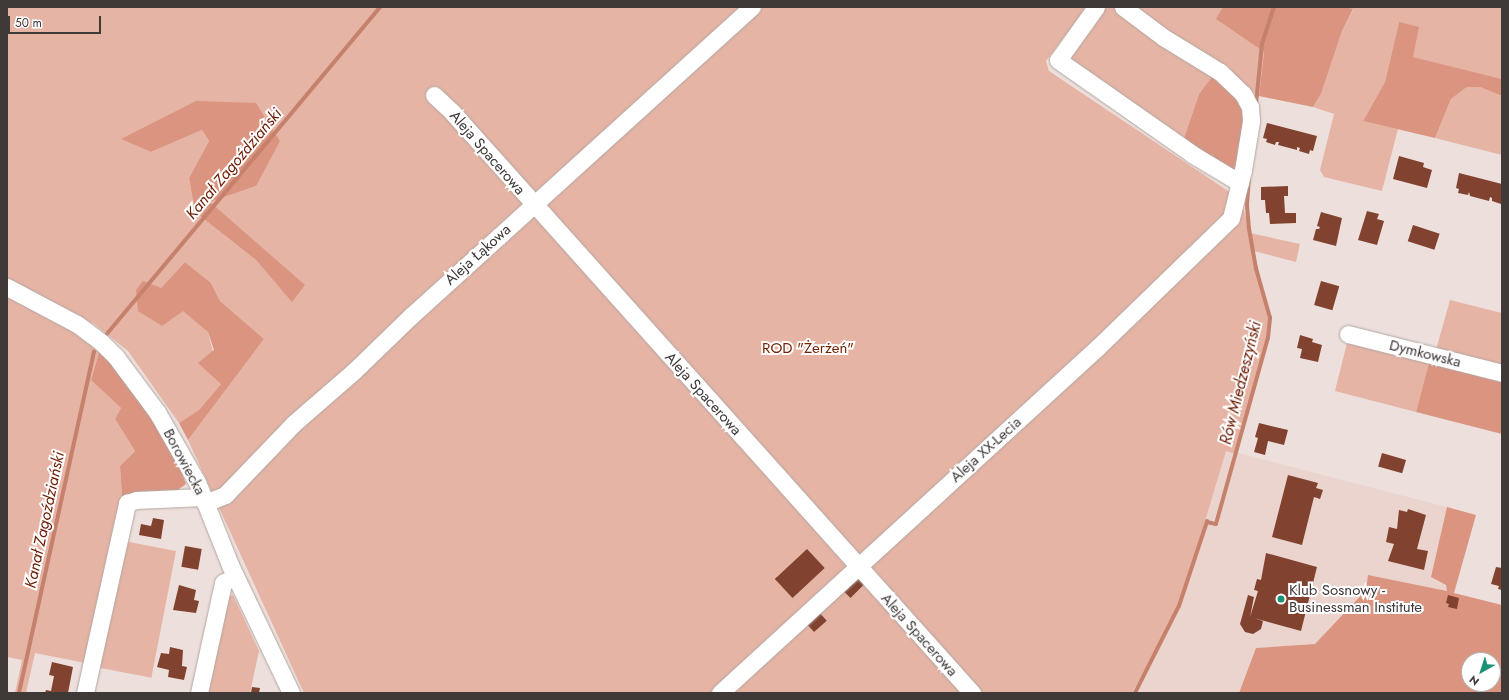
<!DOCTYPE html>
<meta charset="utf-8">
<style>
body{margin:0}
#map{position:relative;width:1509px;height:700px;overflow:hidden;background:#ede0dc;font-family:Jost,sans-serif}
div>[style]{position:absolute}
.built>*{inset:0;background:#ead4cd}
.green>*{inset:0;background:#e5b4a5;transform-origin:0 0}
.forest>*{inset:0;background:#da947f}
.stream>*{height:3.5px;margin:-1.75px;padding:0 1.75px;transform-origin:1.75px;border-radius:1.75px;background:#c5816c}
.building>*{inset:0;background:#814330;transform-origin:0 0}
.roads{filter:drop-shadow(0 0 1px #b3a6a2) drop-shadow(0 0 1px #b3a6a2)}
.minor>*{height:17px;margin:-8.5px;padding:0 8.5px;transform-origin:8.5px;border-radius:8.5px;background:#fff}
.dots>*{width:11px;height:11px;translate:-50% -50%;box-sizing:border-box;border:2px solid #fff;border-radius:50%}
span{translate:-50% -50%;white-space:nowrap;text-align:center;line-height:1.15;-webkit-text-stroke:4px #fff;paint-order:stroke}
.street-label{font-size:15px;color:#3f3938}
.park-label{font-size:15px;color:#742204}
.poi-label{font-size:15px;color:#3f3938}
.left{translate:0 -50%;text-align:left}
.water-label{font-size:16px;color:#6d1b00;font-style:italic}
.frame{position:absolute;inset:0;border:8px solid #3f3938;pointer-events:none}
.north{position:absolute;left:1461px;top:652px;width:40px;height:40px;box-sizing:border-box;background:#fff;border:1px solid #b2b0af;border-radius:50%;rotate:219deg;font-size:11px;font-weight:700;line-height:16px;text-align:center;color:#3f3938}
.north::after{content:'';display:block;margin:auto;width:14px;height:18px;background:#1a9278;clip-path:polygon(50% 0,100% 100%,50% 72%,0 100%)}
.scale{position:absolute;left:8px;top:16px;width:93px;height:18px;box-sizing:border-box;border:2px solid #3f3938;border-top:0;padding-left:5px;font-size:12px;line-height:14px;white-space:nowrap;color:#3f3938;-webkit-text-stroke:3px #fff;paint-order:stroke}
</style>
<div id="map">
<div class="built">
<i style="clip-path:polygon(1226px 450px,1447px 507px,1431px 577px,1446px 585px,1447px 591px,1368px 575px,1366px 590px,1315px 644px,1256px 648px,1239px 693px,1132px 693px,1180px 605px)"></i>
</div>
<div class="green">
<i style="clip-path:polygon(evenodd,7px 7px,1087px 7px,1046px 61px,1049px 71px,1237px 197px,1244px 210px,1250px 233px,1300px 244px,1296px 262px,1254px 251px,1271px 324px,1260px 372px,1236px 454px,1226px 451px,1180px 605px,1132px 693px,304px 693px,188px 440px,264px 339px,220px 301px,211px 283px,185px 262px,161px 288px,208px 332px,221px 384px,199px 410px,179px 423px,128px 351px,94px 324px,7px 278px,7px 7px,256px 104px,256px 186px,210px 202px,292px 301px,256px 260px,195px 212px,189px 178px,209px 141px,202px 130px,151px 152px,122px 139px,256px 104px)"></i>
<i style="clip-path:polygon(1101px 7px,1120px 7px,1214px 74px,1199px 94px,1182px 144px,1067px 58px)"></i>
<i style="clip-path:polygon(1130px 7px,1223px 7px,1217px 19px,1264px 52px,1259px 96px)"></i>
<i style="clip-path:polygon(1344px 7px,1502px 7px,1502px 79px,1412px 57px,1399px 22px,1385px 82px,1363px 121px,1398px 129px,1382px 191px,1324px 177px,1320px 170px,1334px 114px,1313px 107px,1321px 94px,1342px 31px,1353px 10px)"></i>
<i style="clip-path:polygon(1467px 87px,1480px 87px,1502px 96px,1502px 155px,1435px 138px,1451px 99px)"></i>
<i style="clip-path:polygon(7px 294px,94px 343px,100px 349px,91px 380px,121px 408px,115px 419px,135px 451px,120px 466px,122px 496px,85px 663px,35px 653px,26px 693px,15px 693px,22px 660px,7px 657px)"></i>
<i style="clip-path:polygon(1450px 300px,1502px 313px,1502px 366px,1436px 350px)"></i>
<i style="clip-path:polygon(1357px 341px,1430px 359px,1416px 412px,1335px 391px,1347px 343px,1356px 345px)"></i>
<i style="left:124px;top:541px;width:53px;height:129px;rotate:11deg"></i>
<i style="clip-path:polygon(233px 595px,259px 651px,250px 693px,205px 693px,225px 598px)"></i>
</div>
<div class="forest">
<i style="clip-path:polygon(1223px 7px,1344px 7px,1353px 9px,1342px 31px,1321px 94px,1313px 107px,1259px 96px,1264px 52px,1216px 19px)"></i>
<i style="clip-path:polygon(1399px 22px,1419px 27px,1413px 57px,1502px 79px,1502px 96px,1480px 87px,1467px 87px,1451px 99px,1435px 138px,1363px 121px,1385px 82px)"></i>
<i style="clip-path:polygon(1214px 74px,1247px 111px,1235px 179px,1182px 144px,1199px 94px)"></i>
<i style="clip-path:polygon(196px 101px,256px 103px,280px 141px,256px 186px,210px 202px,305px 285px,292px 302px,256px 260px,195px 212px,189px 178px,209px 141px,202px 130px,151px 152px,121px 139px)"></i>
<i style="clip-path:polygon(185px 262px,211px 283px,220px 301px,264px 339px,188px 440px,179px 423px,199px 410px,221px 384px,198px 363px,214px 350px,208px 332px,183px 311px,162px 326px,138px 311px,136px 290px,143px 281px,161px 288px)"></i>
<i style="clip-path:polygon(100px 349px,171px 444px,186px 484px,172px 494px,122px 496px,120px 466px,135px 451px,115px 419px,121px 408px,91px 380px)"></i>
<i style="clip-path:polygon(1430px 359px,1502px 378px,1502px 434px,1416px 412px)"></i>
<i style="clip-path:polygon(evenodd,1447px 507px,1476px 515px,1454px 593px,1502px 605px,1502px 693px,1239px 693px,1256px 648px,1315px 644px,1366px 590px,1368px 575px,1447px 591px,1446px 585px,1431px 577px,1447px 507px,1469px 660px,1493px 660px,1493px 684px,1469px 684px,1469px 660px)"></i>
</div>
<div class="stream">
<i style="left:1256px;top:104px;width:60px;rotate:-84.3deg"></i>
<i style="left:1262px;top:44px;width:39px;rotate:-72deg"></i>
<i style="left:106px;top:335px;width:427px;rotate:-50.1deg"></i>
<i style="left:19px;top:693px;width:349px;rotate:-77.6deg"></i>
<i style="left:1135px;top:693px;width:97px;rotate:-63.2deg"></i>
<i style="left:1179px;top:606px;width:89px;rotate:-71.6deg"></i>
<i style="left:1207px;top:522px;width:9px;rotate:13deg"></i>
<i style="left:1216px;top:524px;width:193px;rotate:-74.4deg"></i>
<i style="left:1268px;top:338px;width:20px;rotate:-84deg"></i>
<i style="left:1270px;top:318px;width:51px;rotate:-105.9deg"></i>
<i style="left:1256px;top:269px;width:41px;rotate:-99.9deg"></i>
<i style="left:1249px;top:229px;width:24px;rotate:-95deg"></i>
<i style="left:1247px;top:205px;width:27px;rotate:-86deg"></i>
</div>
<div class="building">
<i style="clip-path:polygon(1267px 123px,1317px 136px,1313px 151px,1310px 150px,1309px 154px,1299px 151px,1300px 148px,1297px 147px,1297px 150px,1278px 145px,1279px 142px,1276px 142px,1275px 145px,1266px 142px,1267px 139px,1263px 138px)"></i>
<i style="clip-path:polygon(1399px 156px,1424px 163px,1423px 167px,1432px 170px,1427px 188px,1393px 179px)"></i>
<i style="clip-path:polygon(1459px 173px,1502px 184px,1501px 204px,1492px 201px,1492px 198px,1490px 197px,1489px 201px,1470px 196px,1469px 192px,1468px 195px,1458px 193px,1459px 189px,1456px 188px)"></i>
<i style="clip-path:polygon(1288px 186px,1288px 196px,1284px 196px,1285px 213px,1296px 213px,1296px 223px,1270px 224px,1269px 213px,1266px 213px,1265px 200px,1261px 200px,1261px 187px)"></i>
<i style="clip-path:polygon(1367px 211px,1379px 214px,1377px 219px,1384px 221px,1377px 245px,1358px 240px)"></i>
<i style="clip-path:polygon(1321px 212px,1342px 218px,1336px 246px,1313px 240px,1316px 229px,1319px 229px,1320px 227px,1317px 226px)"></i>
<i style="left:1413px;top:225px;width:28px;height:17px;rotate:18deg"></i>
<i style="left:1321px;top:281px;width:19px;height:25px;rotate:16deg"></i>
<i style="clip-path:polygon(1300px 335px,1313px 339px,1312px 342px,1322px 345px,1318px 362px,1300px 358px,1302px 349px,1297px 348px)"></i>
<i style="clip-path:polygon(1259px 423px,1288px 430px,1284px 445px,1268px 441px,1265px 455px,1254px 452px,1258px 438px,1255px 437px)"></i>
<i style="left:1382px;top:453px;width:25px;height:14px;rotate:16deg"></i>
<i style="clip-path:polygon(1288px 475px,1318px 483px,1316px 488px,1323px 490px,1320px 499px,1314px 497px,1302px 545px,1272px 537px)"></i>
<i style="clip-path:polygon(1408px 509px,1426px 515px,1417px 549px,1428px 551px,1424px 570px,1388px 561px,1394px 544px,1386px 542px,1389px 527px,1397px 529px,1399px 510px,1407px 512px)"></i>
<i style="clip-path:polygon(153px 518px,164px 520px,161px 539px,139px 535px,141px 524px,151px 526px)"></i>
<i style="left:185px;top:546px;width:17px;height:21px;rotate:10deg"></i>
<i style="left:807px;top:549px;width:26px;height:44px;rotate:47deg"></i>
<i style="clip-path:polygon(1266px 553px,1317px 567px,1301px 631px,1254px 618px,1263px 621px,1261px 629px,1253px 634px,1245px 632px,1240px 624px,1248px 595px,1254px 597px,1250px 617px,1258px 591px,1254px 590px,1257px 579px,1261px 580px)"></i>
<i style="clip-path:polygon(1496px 567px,1502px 568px,1502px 590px,1498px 589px,1499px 586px,1491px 584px)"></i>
<i style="left:859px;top:574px;width:11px;height:23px;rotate:45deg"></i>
<i style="clip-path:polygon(179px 585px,196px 590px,194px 600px,199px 601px,196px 613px,173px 610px)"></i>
<i style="clip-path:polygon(1448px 595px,1459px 598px,1457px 609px,1448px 607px,1449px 604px,1446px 603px)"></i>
<i style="left:818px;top:611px;width:13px;height:17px;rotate:48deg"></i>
<i style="clip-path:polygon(170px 647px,183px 650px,182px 666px,187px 667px,184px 680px,168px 677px,169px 670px,157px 667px,161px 653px,169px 654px)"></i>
<i style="clip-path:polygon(52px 662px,73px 667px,68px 693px,45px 693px,46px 690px,51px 691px,54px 676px,49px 675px)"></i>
<i style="clip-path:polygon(252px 687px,260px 688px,259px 693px,251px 693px)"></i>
</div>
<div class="roads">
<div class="minor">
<i style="left:1096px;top:7px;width:65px;rotate:125.6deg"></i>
<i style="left:1058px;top:60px;width:164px;rotate:35deg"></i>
<i style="left:1192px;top:154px;width:56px;rotate:31.1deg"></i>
<i style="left:434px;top:95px;width:25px;rotate:43deg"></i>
<i style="left:452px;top:112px;width:780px;rotate:48.17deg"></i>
<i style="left:7px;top:287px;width:79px;rotate:27.9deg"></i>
<i style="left:77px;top:324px;width:30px;rotate:37deg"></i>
<i style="left:101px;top:342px;width:21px;rotate:45deg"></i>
<i style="left:116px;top:357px;width:69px;rotate:53.3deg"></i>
<i style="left:157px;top:412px;width:81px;rotate:60.3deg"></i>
<i style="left:197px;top:482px;width:89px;rotate:68.3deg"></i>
<i style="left:230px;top:565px;width:142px;rotate:64.5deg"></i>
<i style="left:1348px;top:334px;width:159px;rotate:14.2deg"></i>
<i style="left:205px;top:503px;width:22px;rotate:-22deg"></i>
<i style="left:225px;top:495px;width:98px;rotate:-46.2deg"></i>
<i style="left:293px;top:424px;width:81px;rotate:-41deg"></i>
<i style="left:354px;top:371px;width:81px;rotate:-44deg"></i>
<i style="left:412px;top:315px;width:459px;rotate:-42.2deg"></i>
<i style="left:85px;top:693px;width:195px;rotate:-77.5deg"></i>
<i style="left:127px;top:503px;width:9px;rotate:-18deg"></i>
<i style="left:136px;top:500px;width:67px;rotate:-2.6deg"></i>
<i style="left:199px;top:693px;width:113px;rotate:-77.7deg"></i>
<i style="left:223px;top:583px;width:14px;rotate:-30deg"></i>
<i style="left:720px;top:693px;width:512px;rotate:-42.47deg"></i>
<i style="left:1098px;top:347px;width:185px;rotate:-44.1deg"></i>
<i style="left:1231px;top:218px;width:49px;rotate:-76deg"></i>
<i style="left:1243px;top:170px;width:50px;rotate:-80.7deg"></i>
<i style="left:1251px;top:121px;width:14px;rotate:-94deg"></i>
<i style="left:1250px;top:107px;width:15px;rotate:-118deg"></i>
<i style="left:1243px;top:94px;width:32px;rotate:-136deg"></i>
<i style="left:1220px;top:72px;width:67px;rotate:-148.4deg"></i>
<i style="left:1163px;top:37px;width:50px;rotate:-143.1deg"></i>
</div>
</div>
<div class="dots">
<i style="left:1281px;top:599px;background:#1a9278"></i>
</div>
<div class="street-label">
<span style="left:487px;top:153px;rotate:49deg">Aleja Spacerowa</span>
<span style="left:478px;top:255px;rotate:-42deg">Aleja Łąkowa</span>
<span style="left:1425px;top:354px;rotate:14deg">Dymkowska</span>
<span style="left:703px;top:394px;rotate:48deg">Aleja Spacerowa</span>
<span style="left:986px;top:450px;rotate:-42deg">Aleja XX-Lecia</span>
<span style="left:184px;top:462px;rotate:62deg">Borowiecka</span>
<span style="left:919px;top:635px;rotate:48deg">Aleja Spacerowa</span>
</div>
<div class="park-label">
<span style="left:808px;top:349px">ROD "Żerżeń"</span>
</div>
<div class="poi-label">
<span class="left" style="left:1289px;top:599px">Klub Sosnowy -<br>Businessman Institute</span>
</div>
<div class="water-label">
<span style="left:234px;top:164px;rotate:-50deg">Kanał Zagoździański</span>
<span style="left:1241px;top:383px;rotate:-76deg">Rów Miedzeszyński</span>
<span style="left:45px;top:520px;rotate:-78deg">Kanał Zagoździański</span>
</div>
<div class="frame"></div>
<div class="north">N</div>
<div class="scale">50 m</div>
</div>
